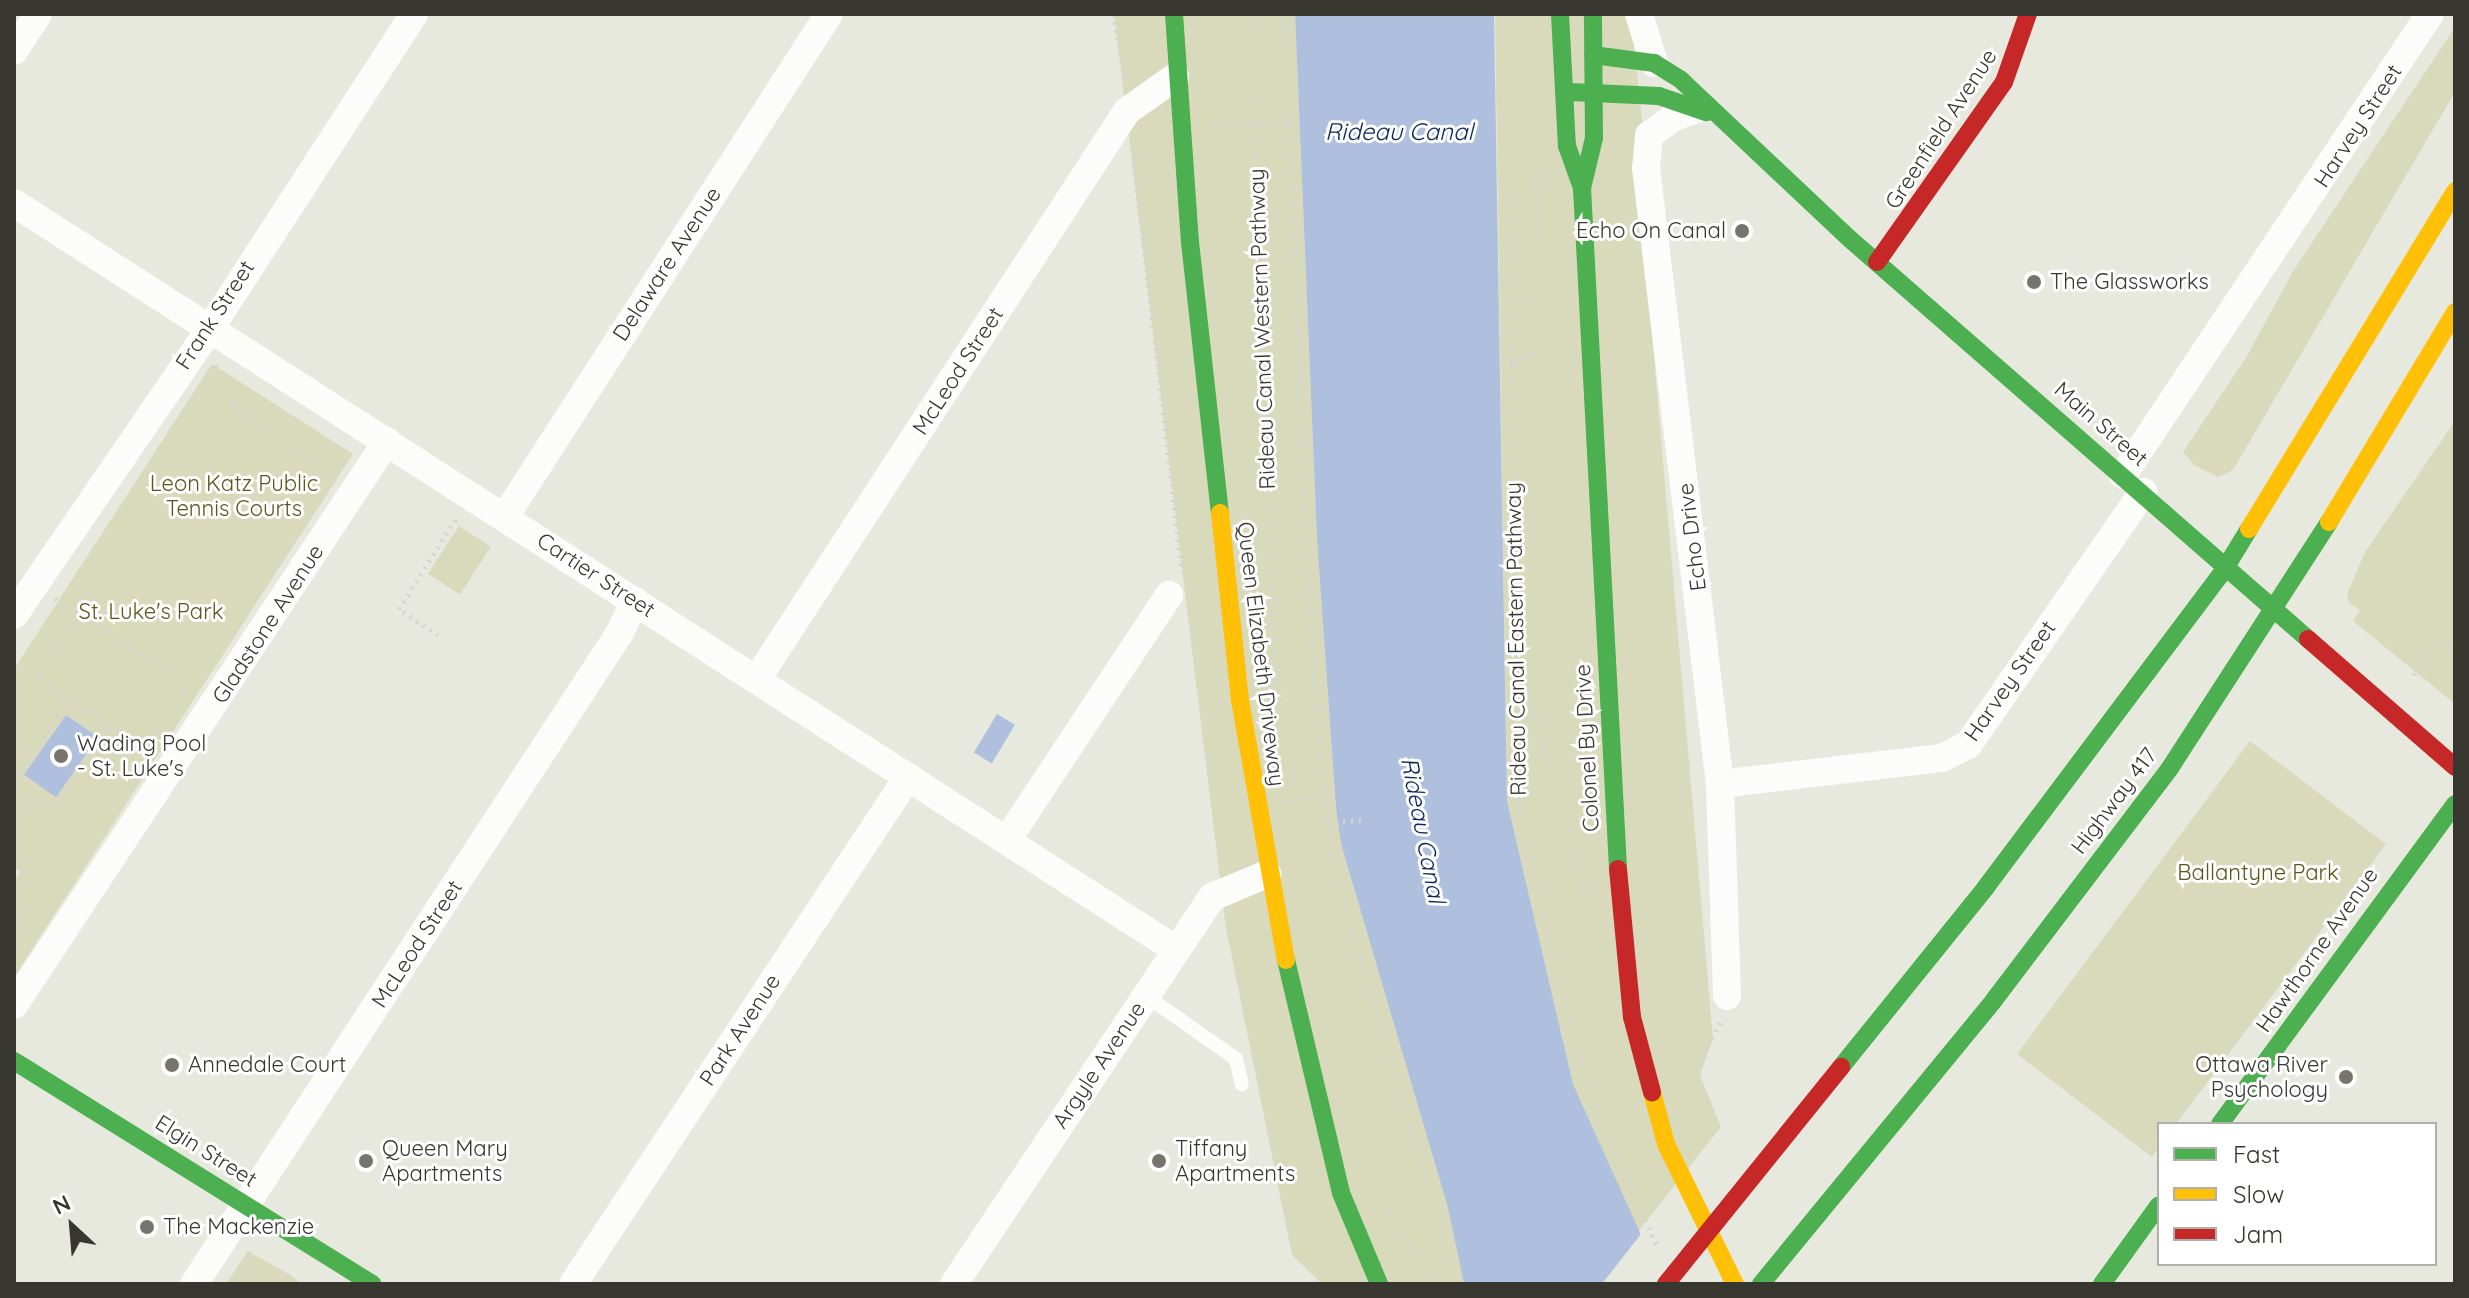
<!DOCTYPE html>
<style>
body{margin:0}
#map{position:relative;width:2469px;height:1298px;overflow:hidden;background:#e8e9de;font-family:Quicksand,sans-serif}
div>[style]{position:absolute}
.green>*{inset:0;background:#d8dabb;transform-origin:0 0}
.water>*{inset:0;background:#afc0de;transform-origin:0 0}
.pier>*{inset:0;background:#e8e9de}
.path>*{height:5px;margin-top:-2.5px;transform-origin:0;background:repeating-linear-gradient(90deg,#d4d5d2 0 2px,transparent 0 8px)}
.lane>*{height:14px;margin:-7px;padding:0 7px;transform-origin:7px;border-radius:7px;background:#fcfcfa}
.street>*{height:28px;margin:-14px;padding:0 14px;transform-origin:14px;border-radius:14px;background:#fcfcfa}
.fast>*{height:18px;margin:-9px;padding:0 9px;transform-origin:9px;border-radius:9px;background:#4caf50}
.slow>*{height:18px;margin:-9px;padding:0 9px;transform-origin:9px;border-radius:9px;background:#ffc107}
.jam>*{height:18px;margin:-9px;padding:0 9px;transform-origin:9px;border-radius:9px;background:#c62828}
.dots>*{width:22px;height:22px;translate:-50% -50%;box-sizing:border-box;border:4px solid #fff;border-radius:50%}
span{translate:-50% -50%;white-space:nowrap;text-align:center;line-height:1.15;-webkit-text-stroke:6px #fff;paint-order:stroke}
.street-label{font-size:22px;color:#373730}
.poi-label{font-size:22px;color:#373730}
.right{translate:-100% -50%;text-align:right}
.left{translate:0 -50%;text-align:left}
.park-label{font-size:22px;color:#57581a}
.water-label{font-size:24px;color:#0e255c;font-style:italic}
.frame{position:absolute;inset:0;border:16px solid #373730;pointer-events:none}
.legend{position:absolute;left:2157px;top:1122px;width:280px;height:144px;box-sizing:border-box;background:#fff;border:2px solid #afafac;margin:0;padding:10px 14px;list-style:none;font-size:24px;color:#373730}
.legend li{display:flex;align-items:center;gap:16px;height:40px}
.legend b{width:40px;border:2px solid #afafac}
.north{position:absolute;left:32px;top:1186px;width:80px;height:80px;-webkit-text-stroke:6px #fff;paint-order:stroke;rotate:334deg;font-size:22px;font-weight:700;line-height:32px;text-align:center;color:#373730}
.north::after{content:'';display:block;margin:auto;width:28px;height:36px;background:#373730;clip-path:polygon(50% 0,100% 100%,50% 72%,0 100%)}
</style>
<div id="map">
<div class="green">
<i style="clip-path:polygon(1114px 14px,1295px 14px,1317px 540px,1336px 808px,1341px 844px,1448px 1208px,1464px 1284px,1322px 1284px,1292px 1255px,1226px 928px)"></i>
<i style="clip-path:polygon(1495px 14px,1631px 14px,1642px 120px,1642px 218px,1713px 1039px,1700px 1075px,1721px 1127px,1636px 1234px,1573px 1084px,1507px 801px)"></i>
<i style="clip-path:polygon(2455px 27px,2455px 92px,2233px 470px,2218px 477px,2194px 465px,2183px 452px,2247px 356px,2292px 273px)"></i>
<i style="clip-path:polygon(212px 364px,353px 454px,14px 977px,14px 882px,20px 872px,14px 867px,14px 669px)"></i>
<i style="clip-path:polygon(2455px 421px,2455px 704px,2353px 621px,2360px 610px,2349px 603px,2347px 594px,2365px 552px)"></i>
<i style="left:459px;top:526px;width:38px;height:57px;rotate:33deg"></i>
<i style="clip-path:polygon(2250px 741px,2386px 844px,2176px 1124px,2159px 1124px,2159px 1147px,2152px 1157px,2017px 1054px)"></i>
<i style="clip-path:polygon(248px 1251px,292px 1276px,301px 1284px,226px 1284px)"></i>
</div>
<div class="water">
<i style="clip-path:polygon(1295px 14px,1494px 14px,1507px 801px,1573px 1084px,1663px 1284px,1464px 1284px,1448px 1208px,1341px 844px,1336px 808px,1317px 540px)"></i>
<i style="left:997px;top:714px;width:21px;height:45px;rotate:31deg"></i>
<i style="left:66px;top:715px;width:39px;height:73px;rotate:35deg"></i>
</div>
<div class="pier">
<i style="clip-path:polygon(1641px 1234px,1667px 1284px,1602px 1284px)"></i>
</div>
<div class="path">
<i style="left:1113px;top:14px;width:66px;rotate:79.5deg"></i>
<i style="left:1250px;top:14px;width:692px;rotate:87.85deg"></i>
<i style="left:1285px;top:14px;width:570px;rotate:87.79deg"></i>
<i style="left:1307px;top:584px;width:239px;rotate:85.2deg"></i>
<i style="left:1327px;top:822px;width:100px;rotate:77.3deg"></i>
<i style="left:1349px;top:920px;width:380px;rotate:73.5deg"></i>
<i style="left:1508px;top:14px;width:789px;rotate:89.27deg"></i>
<i style="left:1518px;top:803px;width:270px;rotate:76.7deg"></i>
<i style="left:1580px;top:1066px;width:72px;rotate:71.3deg"></i>
<i style="left:1603px;top:1134px;width:123px;rotate:64.1deg"></i>
<i style="left:1212px;top:124px;width:78px;rotate:0.7deg"></i>
<i style="left:1139px;top:146px;width:21px;rotate:104deg"></i>
<i style="left:1134px;top:166px;width:409px;rotate:83.3deg"></i>
<i style="left:1510px;top:361px;width:14px"></i>
<i style="left:1524px;top:361px;width:11px;rotate:-45deg"></i>
<i style="left:1532px;top:353px;width:193px;rotate:-88.5deg"></i>
<i style="left:215px;top:365px;width:46px;rotate:64deg"></i>
<i style="left:235px;top:406px;width:120px;rotate:35.8deg"></i>
<i style="left:102px;top:581px;width:115px;rotate:124.4deg"></i>
<i style="left:37px;top:676px;width:124px;rotate:33.8deg"></i>
<i style="left:140px;top:745px;width:39px;rotate:-44deg"></i>
<i style="left:55px;top:598px;width:152px;rotate:32.6deg"></i>
<i style="left:183px;top:680px;width:19px;rotate:90deg"></i>
<i style="left:438px;top:635px;width:47px;rotate:-146.3deg"></i>
<i style="left:399px;top:609px;width:109px;rotate:-57.8deg"></i>
<i style="left:1518px;top:657px;width:242px;rotate:73.7deg"></i>
<i style="left:2414px;top:675px;width:40px;rotate:-60.3deg"></i>
<i style="left:2434px;top:640px;width:22px;rotate:18deg"></i>
<i style="left:1518px;top:718px;width:18px;rotate:-3deg"></i>
<i style="left:14px;top:785px;width:101px;rotate:-57.1deg"></i>
<i style="left:14px;top:798px;width:22px;rotate:18deg"></i>
<i style="left:35px;top:805px;width:21px;rotate:-5deg"></i>
<i style="left:56px;top:803px;width:93px;rotate:-55.1deg"></i>
<i style="left:1285px;top:802px;width:39px;rotate:-10deg"></i>
<i style="left:1327px;top:822px;width:36px;rotate:-3deg"></i>
<i style="left:14px;top:928px;width:24px;rotate:-57deg"></i>
<i style="left:1684px;top:1087px;width:77px;rotate:-60.4deg"></i>
<i style="left:1383px;top:1206px;width:94px;rotate:55.8deg"></i>
<i style="left:245px;top:1284px;width:33px;rotate:-83deg"></i>
</div>
<div class="lane">
<i style="left:1145px;top:995px;width:111px;rotate:35.1deg"></i>
<i style="left:1236px;top:1059px;width:26px;rotate:77deg"></i>
</div>
<div class="street">
<i style="left:1639px;top:14px;width:51px;rotate:73deg"></i>
<i style="left:14px;top:51px;width:44px;rotate:-57deg"></i>
<i style="left:1698px;top:109px;width:25px;rotate:162deg"></i>
<i style="left:1674px;top:117px;width:31px;rotate:144deg"></i>
<i style="left:1649px;top:135px;width:33px;rotate:95deg"></i>
<i style="left:1646px;top:168px;width:620px;rotate:83.15deg"></i>
<i style="left:1720px;top:784px;width:212px;rotate:88.1deg"></i>
<i style="left:14px;top:203px;width:1380px;rotate:32.72deg"></i>
<i style="left:2123px;top:475px;width:554px;rotate:-56.34deg"></i>
<i style="left:506px;top:515px;width:596px;rotate:-57.19deg"></i>
<i style="left:14px;top:615px;width:349px;rotate:-55.6deg"></i>
<i style="left:211px;top:327px;width:373px;rotate:-57deg"></i>
<i style="left:757px;top:679px;width:678px;rotate:-56.92deg"></i>
<i style="left:1127px;top:111px;width:59px;rotate:-35.3deg"></i>
<i style="left:1720px;top:784px;width:224px;rotate:-6.7deg"></i>
<i style="left:1942px;top:758px;width:29px;rotate:-27deg"></i>
<i style="left:1968px;top:745px;width:308px;rotate:-55.3deg"></i>
<i style="left:1007px;top:840px;width:294px;rotate:-56.5deg"></i>
<i style="left:14px;top:1005px;width:676px;rotate:-56.52deg"></i>
<i style="left:194px;top:1284px;width:777px;rotate:-56.82deg"></i>
<i style="left:619px;top:634px;width:37px;rotate:-64deg"></i>
<i style="left:573px;top:1284px;width:608px;rotate:-56.55deg"></i>
<i style="left:954px;top:1284px;width:465px;rotate:-56.3deg"></i>
<i style="left:1212px;top:897px;width:60px;rotate:-22.7deg"></i>
</div>
<div class="fast">
<i style="left:1174px;top:14px;width:229px;rotate:86deg"></i>
<i style="left:1190px;top:242px;width:273px;rotate:83.7deg"></i>
<i style="left:1560px;top:14px;width:132px;rotate:87deg"></i>
<i style="left:1567px;top:146px;width:45px;rotate:70.3deg"></i>
<i style="left:1582px;top:188px;width:682px;rotate:86.97deg"></i>
<i style="left:1593px;top:55px;width:62px;rotate:7.5deg"></i>
<i style="left:1654px;top:63px;width:32px;rotate:32deg"></i>
<i style="left:1681px;top:80px;width:233px;rotate:43.3deg"></i>
<i style="left:1851px;top:240px;width:607px;rotate:41.12deg"></i>
<i style="left:1570px;top:92px;width:89px;rotate:2.6deg"></i>
<i style="left:1659px;top:96px;width:50px;rotate:18.8deg"></i>
<i style="left:1582px;top:188px;width:51px;rotate:-76.5deg"></i>
<i style="left:1594px;top:138px;width:124px;rotate:-90.5deg"></i>
<i style="left:1286px;top:960px;width:239px;rotate:76.7deg"></i>
<i style="left:1341px;top:1193px;width:99px;rotate:67.3deg"></i>
<i style="left:14px;top:1061px;width:422px;rotate:31.9deg"></i>
<i style="left:1841px;top:1067px;width:231px;rotate:-51.1deg"></i>
<i style="left:1986px;top:887px;width:396px;rotate:-53.1deg"></i>
<i style="left:2224px;top:570px;width:48px;rotate:-58.6deg"></i>
<i style="left:2220px;top:1124px;width:397px;rotate:-53.7deg"></i>
<i style="left:1761px;top:1284px;width:367px;rotate:-50.6deg"></i>
<i style="left:1994px;top:1000px;width:291px;rotate:-52.8deg"></i>
<i style="left:2170px;top:768px;width:293px;rotate:-57.1deg"></i>
<i style="left:2102px;top:1284px;width:97px;rotate:-54.2deg"></i>
</div>
<div class="slow">
<i style="left:1220px;top:513px;width:188px;rotate:83.9deg"></i>
<i style="left:1240px;top:700px;width:264px;rotate:80deg"></i>
<i style="left:2329px;top:522px;width:245px;rotate:-59deg"></i>
<i style="left:2249px;top:529px;width:396px;rotate:-58.6deg"></i>
<i style="left:1652px;top:1092px;width:54px;rotate:74.9deg"></i>
<i style="left:1666px;top:1144px;width:156px;rotate:63.8deg"></i>
</div>
<div class="jam">
<i style="left:1877px;top:262px;width:220px;rotate:-54.8deg"></i>
<i style="left:2004px;top:82px;width:72px;rotate:-70.6deg"></i>
<i style="left:2308px;top:639px;width:195px;rotate:41deg"></i>
<i style="left:1618px;top:869px;width:149px;rotate:84.6deg"></i>
<i style="left:1632px;top:1017px;width:78px;rotate:75.1deg"></i>
<i style="left:1666px;top:1284px;width:279px;rotate:-51.1deg"></i>
</div>
<div class="dots">
<i style="left:1742px;top:231px;background:#75756d"></i>
<i style="left:2034px;top:282px;background:#75756d"></i>
<i style="left:61px;top:756px;background:#75756d"></i>
<i style="left:172px;top:1065px;background:#75756d"></i>
<i style="left:2346px;top:1077px;background:#75756d"></i>
<i style="left:366px;top:1161px;background:#75756d"></i>
<i style="left:1159px;top:1161px;background:#75756d"></i>
<i style="left:147px;top:1227px;background:#75756d"></i>
</div>
<div class="street-label">
<span style="left:2358px;top:126px;rotate:-57deg">Harvey Street</span>
<span style="left:1941px;top:129px;rotate:-57deg">Greenfield Avenue</span>
<span style="left:667px;top:264px;rotate:-57deg">Delaware Avenue</span>
<span style="left:215px;top:315px;rotate:-57deg">Frank Street</span>
<span style="left:1262px;top:329px;rotate:-92deg">Rideau Canal Western Pathway</span>
<span style="left:958px;top:371px;rotate:-57deg">McLeod Street</span>
<span style="left:2101px;top:424px;rotate:41deg">Main Street</span>
<span style="left:1692px;top:537px;rotate:-97deg">Echo Drive</span>
<span style="left:596px;top:575px;rotate:33deg">Cartier Street</span>
<span style="left:268px;top:624px;rotate:-57deg">Gladstone Avenue</span>
<span style="left:1516px;top:639px;rotate:-91deg">Rideau Canal Eastern Pathway</span>
<span style="left:1261px;top:654px;rotate:83deg">Queen Elizabeth Driveway</span>
<span style="left:2010px;top:681px;rotate:-55deg">Harvey Street</span>
<span style="left:1587px;top:748px;rotate:-93deg">Colonel By Drive</span>
<span style="left:2114px;top:801px;rotate:-53deg">Highway 417</span>
<span style="left:417px;top:944px;rotate:-57deg">McLeod Street</span>
<span style="left:2317px;top:950px;rotate:-55deg">Hawthorne Avenue</span>
<span style="left:740px;top:1030px;rotate:-57deg">Park Avenue</span>
<span style="left:1099px;top:1065px;rotate:-56deg">Argyle Avenue</span>
<span style="left:206px;top:1151px;rotate:32deg">Elgin Street</span>
</div>
<div class="poi-label">
<span class="right" style="left:1726px;top:231px">Echo On Canal</span>
<span class="left" style="left:2050px;top:282px">The Glassworks</span>
<span class="left" style="left:77px;top:756px">Wading Pool<br>- St. Luke's</span>
<span class="right" style="left:2328px;top:1077px">Ottawa River<br>Psychology</span>
<span class="left" style="left:188px;top:1065px">Annedale Court</span>
<span class="left" style="left:382px;top:1161px">Queen Mary<br>Apartments</span>
<span class="left" style="left:1175px;top:1161px">Tiffany<br>Apartments</span>
<span class="left" style="left:163px;top:1227px">The Mackenzie</span>
</div>
<div class="park-label">
<span style="left:234px;top:496px">Leon Katz Public<br>Tennis Courts</span>
<span style="left:151px;top:612px">St. Luke's Park</span>
<span style="left:2258px;top:873px">Ballantyne Park</span>
</div>
<div class="water-label">
<span style="left:1399px;top:132px">Rideau Canal</span>
<span style="left:1423px;top:830px;rotate:79deg">Rideau Canal</span>
</div>
<div class="frame"></div>
<ul class="legend">
<li><b style="height:10px;background:#4caf50"></b>Fast</li>
<li><b style="height:10px;background:#ffc107"></b>Slow</li>
<li><b style="height:10px;background:#c62828"></b>Jam</li>
</ul>
<div class="north">N</div>
</div>
